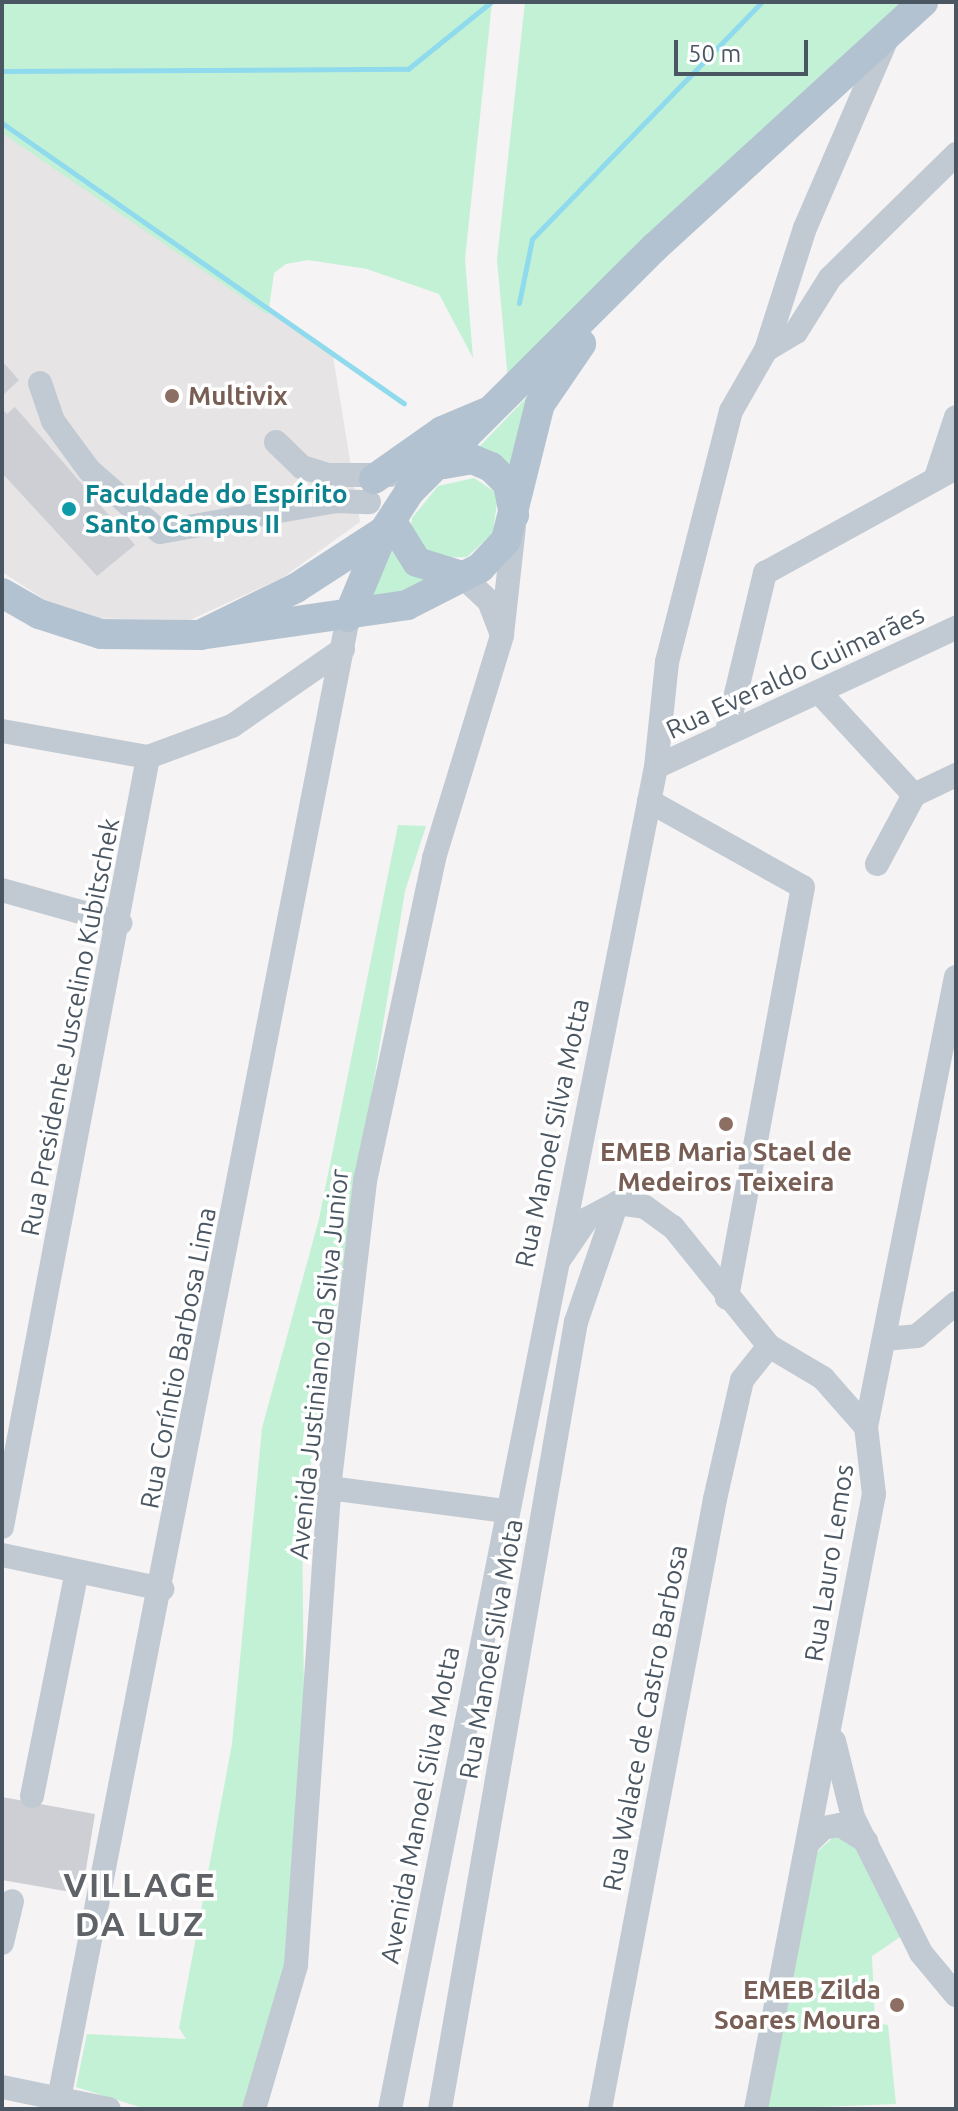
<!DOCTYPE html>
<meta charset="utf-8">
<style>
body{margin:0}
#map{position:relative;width:958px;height:2111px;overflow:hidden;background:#f5f3f3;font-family:Ubuntu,sans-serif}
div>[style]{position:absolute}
.education>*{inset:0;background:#e6e4e5}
.green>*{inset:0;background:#c3f1d5}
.stream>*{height:5px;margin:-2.5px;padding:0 2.5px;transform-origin:2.5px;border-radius:2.5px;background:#90daee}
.building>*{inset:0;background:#cdcfd5}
.minor>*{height:24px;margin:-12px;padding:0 12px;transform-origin:12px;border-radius:12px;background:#c1cad2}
.major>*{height:30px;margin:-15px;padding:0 15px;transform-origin:15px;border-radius:15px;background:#b3c2d1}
.dots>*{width:22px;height:22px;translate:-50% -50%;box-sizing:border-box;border:4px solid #fff;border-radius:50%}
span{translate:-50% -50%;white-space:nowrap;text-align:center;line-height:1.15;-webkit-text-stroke:7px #fff;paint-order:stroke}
.education-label{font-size:26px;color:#785e54;font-weight:700}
.left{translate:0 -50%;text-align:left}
.right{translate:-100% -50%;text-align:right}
.culture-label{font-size:26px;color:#0d838f;font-weight:700}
.street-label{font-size:26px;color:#4a5661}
.district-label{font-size:34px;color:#5f6368;font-weight:700;letter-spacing:2px}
.frame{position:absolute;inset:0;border:4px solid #4a5661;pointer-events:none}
.scale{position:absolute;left:674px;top:40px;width:134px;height:36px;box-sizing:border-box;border:4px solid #4a5661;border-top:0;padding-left:10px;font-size:24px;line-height:28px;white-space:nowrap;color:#4a5661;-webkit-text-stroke:6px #fff;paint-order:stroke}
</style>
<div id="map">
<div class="education">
<i style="clip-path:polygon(2px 108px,333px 356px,360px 522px,282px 578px,190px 620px,73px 618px,2px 572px)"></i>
</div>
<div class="green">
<i style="clip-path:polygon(2px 2px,492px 2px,465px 259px,473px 358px,439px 294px,367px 269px,308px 260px,286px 264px,274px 273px,268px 315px,2px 133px)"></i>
<i style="clip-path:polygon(525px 2px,902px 2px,508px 380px,497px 260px)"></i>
<i style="clip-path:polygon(530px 394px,510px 468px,479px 447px)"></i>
<i style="clip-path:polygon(474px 478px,498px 494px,493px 533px,467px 557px,430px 558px,410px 535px,412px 518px,438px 486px)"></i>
<i style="clip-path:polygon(388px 544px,431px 585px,364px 605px)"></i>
<i style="clip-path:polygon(398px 825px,426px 826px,405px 891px,302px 1517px,305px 1794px,289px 1963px,252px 2109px,146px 2109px,76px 2087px,87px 2034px,186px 2039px,179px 2028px,232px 1744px,262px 1428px,319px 1219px)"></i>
<i style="clip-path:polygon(840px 1831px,860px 1847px,906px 1933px,872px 1956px,875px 2023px,888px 2025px,896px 2104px,767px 2109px,816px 1853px)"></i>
</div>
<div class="stream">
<i style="left:2px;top:71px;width:406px;rotate:-0.3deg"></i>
<i style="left:408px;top:69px;width:107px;rotate:-38.9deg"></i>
<i style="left:2px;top:123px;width:490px;rotate:34.9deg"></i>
<i style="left:519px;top:303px;width:65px;rotate:-78.5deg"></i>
<i style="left:532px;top:239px;width:330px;rotate:-45.9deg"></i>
</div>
<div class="building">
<i style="clip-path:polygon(2px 361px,19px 380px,2px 396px)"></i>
<i style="clip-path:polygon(15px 407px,135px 545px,97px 576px,2px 473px,2px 409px,7px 414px)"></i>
<i style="clip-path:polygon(2px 1797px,95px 1814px,82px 1894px,2px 1880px)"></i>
</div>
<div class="minor">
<i style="left:766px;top:350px;width:35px;rotate:-31deg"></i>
<i style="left:796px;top:332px;width:64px;rotate:-57.8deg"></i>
<i style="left:830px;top:278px;width:177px;rotate:-44.5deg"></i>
<i style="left:40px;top:383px;width:40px;rotate:71.1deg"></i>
<i style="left:53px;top:421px;width:61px;rotate:53.7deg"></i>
<i style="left:89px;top:470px;width:94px;rotate:41.1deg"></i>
<i style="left:160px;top:532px;width:178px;rotate:-10deg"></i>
<i style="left:335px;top:501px;width:34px;rotate:2deg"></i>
<i style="left:276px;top:442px;width:36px;rotate:44deg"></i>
<i style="left:302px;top:467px;width:27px;rotate:17deg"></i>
<i style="left:328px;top:475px;width:62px"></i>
<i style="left:936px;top:477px;width:63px;rotate:-71.6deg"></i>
<i style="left:462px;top:576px;width:37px;rotate:43deg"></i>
<i style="left:489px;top:601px;width:33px;rotate:69deg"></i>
<i style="left:819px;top:692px;width:140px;rotate:47.3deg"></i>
<i style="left:2px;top:731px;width:148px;rotate:10.1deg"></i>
<i style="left:727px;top:731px;width:163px;rotate:-76.5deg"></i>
<i style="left:765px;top:573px;width:218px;rotate:-28.8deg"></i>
<i style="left:656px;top:767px;width:331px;rotate:-24.9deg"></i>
<i style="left:649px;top:801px;width:176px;rotate:29.2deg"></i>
<i style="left:803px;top:887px;width:418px;rotate:100.5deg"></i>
<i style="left:877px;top:864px;width:78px;rotate:-61.8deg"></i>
<i style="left:914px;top:795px;width:47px;rotate:-25.5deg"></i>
<i style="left:2px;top:890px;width:123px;rotate:15.6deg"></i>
<i style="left:559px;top:1260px;width:50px;rotate:-55.7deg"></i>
<i style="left:587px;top:1219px;width:34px;rotate:-28deg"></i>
<i style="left:617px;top:1203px;width:28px;rotate:8deg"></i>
<i style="left:645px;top:1207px;width:34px;rotate:36deg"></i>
<i style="left:673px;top:1227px;width:153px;rotate:51.1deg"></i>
<i style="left:769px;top:1346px;width:63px;rotate:30.7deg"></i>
<i style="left:823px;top:1378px;width:65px;rotate:48.7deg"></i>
<i style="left:884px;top:1339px;width:33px;rotate:-5deg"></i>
<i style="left:917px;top:1336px;width:51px;rotate:-40.2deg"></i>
<i style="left:329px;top:1488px;width:177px;rotate:7.4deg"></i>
<i style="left:2px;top:1527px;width:784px;rotate:-79.26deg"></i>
<i style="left:148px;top:757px;width:90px;rotate:-20.3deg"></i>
<i style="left:232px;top:726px;width:135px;rotate:-34.7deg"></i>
<i style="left:2px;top:1555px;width:164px;rotate:12deg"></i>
<i style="left:834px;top:1741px;width:78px;rotate:76deg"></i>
<i style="left:853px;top:1817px;width:152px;rotate:63.4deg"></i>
<i style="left:921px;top:1953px;width:55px;rotate:50.2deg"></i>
<i style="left:32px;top:1796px;width:229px;rotate:-78.7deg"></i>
<i style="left:808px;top:1843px;width:21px;rotate:-45deg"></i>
<i style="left:823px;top:1828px;width:17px;rotate:-10deg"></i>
<i style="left:840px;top:1825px;width:31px;rotate:32deg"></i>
<i style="left:2px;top:1943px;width:43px;rotate:-76.6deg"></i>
<i style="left:2px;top:2087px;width:109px;rotate:11.6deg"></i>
<i style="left:57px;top:2109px;width:1520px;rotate:-78.96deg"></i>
<i style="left:254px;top:2109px;width:150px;rotate:-73.7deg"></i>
<i style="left:296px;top:1965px;width:478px;rotate:-86deg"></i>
<i style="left:329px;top:1488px;width:309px;rotate:-83.3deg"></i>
<i style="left:365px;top:1181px;width:330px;rotate:-77.9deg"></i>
<i style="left:434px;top:858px;width:233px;rotate:-73deg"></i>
<i style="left:502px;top:635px;width:109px;rotate:-83.7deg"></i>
<i style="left:390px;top:2109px;width:1368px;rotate:-78.79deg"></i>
<i style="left:656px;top:767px;width:106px;rotate:-84deg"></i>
<i style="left:667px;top:662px;width:259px;rotate:-75.7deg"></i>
<i style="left:731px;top:411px;width:70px;rotate:-60.2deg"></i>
<i style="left:766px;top:350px;width:128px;rotate:-72.3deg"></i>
<i style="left:805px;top:228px;width:214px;rotate:-66.6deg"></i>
<i style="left:440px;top:2109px;width:799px;rotate:-80.2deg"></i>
<i style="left:576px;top:1322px;width:126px;rotate:-71deg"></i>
<i style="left:600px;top:2109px;width:621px;rotate:-79.32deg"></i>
<i style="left:715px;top:1499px;width:122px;rotate:-77.2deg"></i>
<i style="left:742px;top:1380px;width:43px;rotate:-51.5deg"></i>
<i style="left:756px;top:2109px;width:626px;rotate:-79.14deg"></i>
<i style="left:874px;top:1494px;width:67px;rotate:-96.8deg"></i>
<i style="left:866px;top:1427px;width:459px;rotate:-78.7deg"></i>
</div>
<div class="major">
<i style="left:444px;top:464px;width:28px;rotate:-10deg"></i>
<i style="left:472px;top:459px;width:21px;rotate:23deg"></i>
<i style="left:491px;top:467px;width:24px;rotate:45deg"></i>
<i style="left:508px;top:484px;width:32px;rotate:79deg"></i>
<i style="left:374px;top:479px;width:83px;rotate:-35.2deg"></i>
<i style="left:442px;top:431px;width:47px;rotate:-22.7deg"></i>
<i style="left:392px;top:522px;width:47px;rotate:58deg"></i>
<i style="left:417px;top:562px;width:47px;rotate:17.3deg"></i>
<i style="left:2px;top:593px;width:43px;rotate:29.6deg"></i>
<i style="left:39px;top:614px;width:65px;rotate:17.9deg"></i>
<i style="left:101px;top:634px;width:99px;rotate:0.6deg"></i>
<i style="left:200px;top:635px;width:209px;rotate:-8.2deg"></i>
<i style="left:407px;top:605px;width:82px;rotate:-26.9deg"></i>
<i style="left:480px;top:568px;width:38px;rotate:-47deg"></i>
<i style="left:506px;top:540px;width:140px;rotate:-76deg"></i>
<i style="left:540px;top:404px;width:73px;rotate:-55.7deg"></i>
<i style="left:348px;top:617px;width:91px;rotate:-67.4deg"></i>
<i style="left:200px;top:635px;width:107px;rotate:-26.1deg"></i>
<i style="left:296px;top:588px;width:105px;rotate:-32.9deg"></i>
<i style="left:384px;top:531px;width:48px;rotate:-57deg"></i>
<i style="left:410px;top:491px;width:346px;rotate:-44.9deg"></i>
<i style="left:655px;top:247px;width:363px;rotate:-42.4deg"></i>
</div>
<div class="dots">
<i style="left:172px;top:396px;background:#8d6e63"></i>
<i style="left:69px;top:509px;background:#0f9aa8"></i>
<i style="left:726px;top:1124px;background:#8d6e63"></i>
<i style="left:897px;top:2005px;background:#8d6e63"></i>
</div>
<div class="education-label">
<span class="left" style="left:188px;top:396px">Multivix</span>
<span style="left:726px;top:1167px">EMEB Maria Stael de<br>Medeiros Teixeira</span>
<span class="right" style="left:881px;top:2005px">EMEB Zilda<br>Soares Moura</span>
</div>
<div class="culture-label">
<span class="left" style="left:85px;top:509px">Faculdade do Espírito<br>Santo Campus II</span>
</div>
<div class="street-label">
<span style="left:795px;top:672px;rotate:-25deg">Rua Everaldo Guimarães</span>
<span style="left:70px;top:1027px;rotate:-79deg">Rua Presidente Juscelino Kubitschek</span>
<span style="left:552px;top:1133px;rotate:-78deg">Rua Manoel Silva Motta</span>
<span style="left:178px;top:1358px;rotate:-79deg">Rua Coríntio Barbosa Lima</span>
<span style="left:319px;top:1364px;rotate:-84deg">Avenida Justiniano da Silva Junior</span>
<span style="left:829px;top:1563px;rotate:-81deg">Rua Lauro Lemos</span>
<span style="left:491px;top:1649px;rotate:-80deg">Rua Manoel Silva Mota</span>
<span style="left:645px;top:1718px;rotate:-79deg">Rua Walace de Castro Barbosa</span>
<span style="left:420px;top:1805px;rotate:-79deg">Avenida Manoel Silva Motta</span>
</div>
<div class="district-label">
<span style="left:140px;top:1904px">VILLAGE<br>DA LUZ</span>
</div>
<div class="frame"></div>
<div class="scale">50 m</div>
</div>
